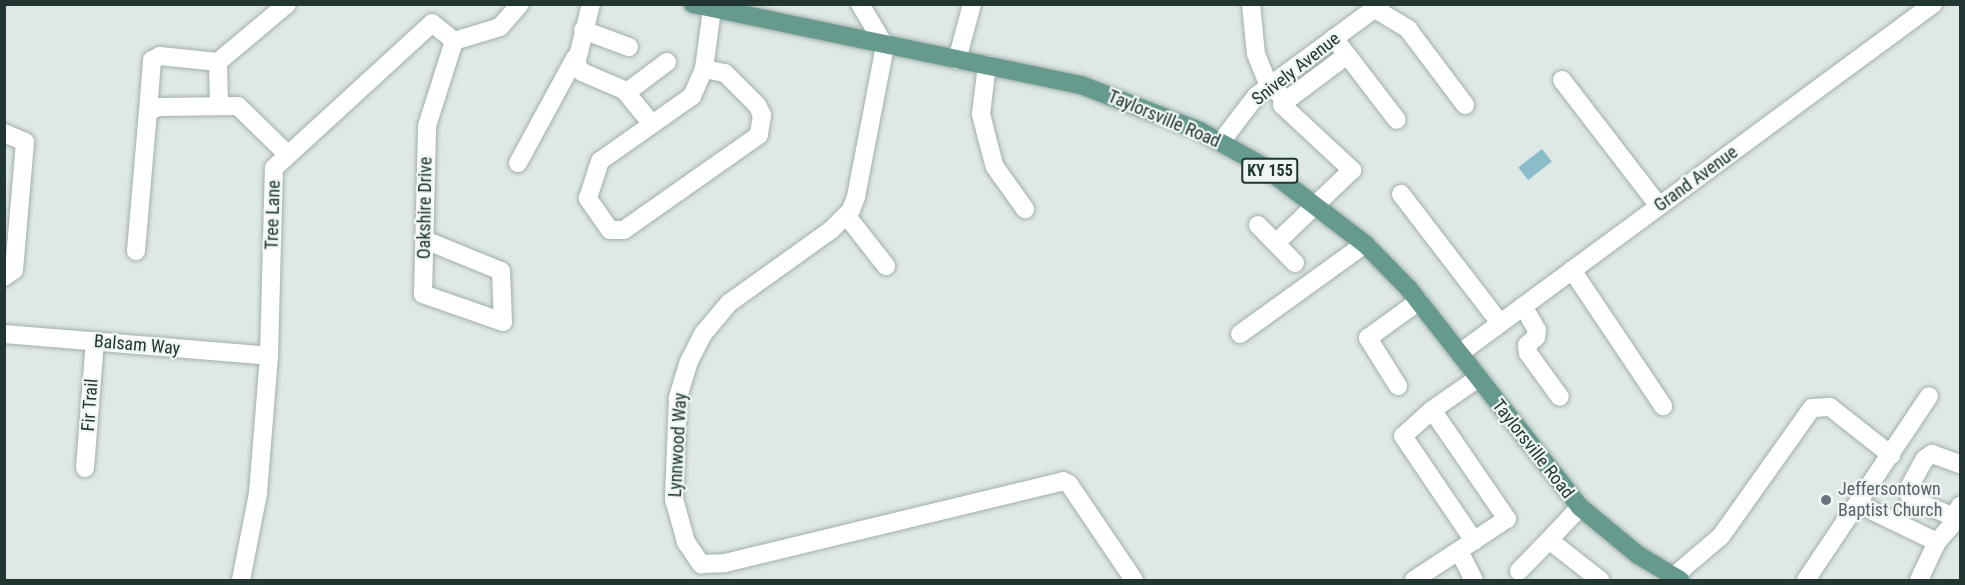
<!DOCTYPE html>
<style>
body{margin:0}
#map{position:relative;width:1965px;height:585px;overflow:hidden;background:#dee8e4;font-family:"Roboto Condensed",sans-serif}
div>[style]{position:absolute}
.water>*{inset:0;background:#8bbcc9;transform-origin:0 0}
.roads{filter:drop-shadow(0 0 2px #a2afab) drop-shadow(0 0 2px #a2afab)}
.minor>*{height:18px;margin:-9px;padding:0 9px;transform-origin:9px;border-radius:9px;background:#fff}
.major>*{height:18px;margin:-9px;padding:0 9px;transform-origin:9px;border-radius:9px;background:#679a8f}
.dots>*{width:16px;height:16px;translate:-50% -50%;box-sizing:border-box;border:3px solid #eef5f2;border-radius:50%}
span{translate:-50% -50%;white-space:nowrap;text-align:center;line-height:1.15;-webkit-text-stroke:4.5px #eef5f2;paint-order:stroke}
.shield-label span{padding:2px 4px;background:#eef5f2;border:2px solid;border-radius:4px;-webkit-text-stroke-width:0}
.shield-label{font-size:16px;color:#213632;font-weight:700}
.street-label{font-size:18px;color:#213632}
.worship-label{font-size:18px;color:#5b616d}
.left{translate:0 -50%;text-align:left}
.frame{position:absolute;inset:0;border:6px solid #213632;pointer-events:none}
</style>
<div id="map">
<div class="water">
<i style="left:1542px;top:149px;width:16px;height:30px;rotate:52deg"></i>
</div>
<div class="roads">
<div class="minor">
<i style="left:591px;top:4px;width:62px;rotate:104deg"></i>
<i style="left:576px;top:64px;width:10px;rotate:53deg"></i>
<i style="left:582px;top:72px;width:46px;rotate:23.2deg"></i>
<i style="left:624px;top:90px;width:44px;rotate:50.5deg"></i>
<i style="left:860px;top:4px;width:49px;rotate:59.2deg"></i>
<i style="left:885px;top:46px;width:154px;rotate:100.9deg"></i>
<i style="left:856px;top:197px;width:14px;rotate:111deg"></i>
<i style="left:851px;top:210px;width:28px;rotate:135deg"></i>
<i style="left:831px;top:230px;width:125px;rotate:144.4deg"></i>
<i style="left:729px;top:303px;width:40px;rotate:130deg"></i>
<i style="left:703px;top:334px;width:30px;rotate:117deg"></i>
<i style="left:689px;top:361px;width:39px;rotate:107deg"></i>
<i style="left:678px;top:398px;width:101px;rotate:92.3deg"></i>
<i style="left:674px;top:499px;width:45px;rotate:74.4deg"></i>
<i style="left:686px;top:542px;width:27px;rotate:56deg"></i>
<i style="left:701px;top:564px;width:24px;rotate:-2deg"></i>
<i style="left:725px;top:563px;width:348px;rotate:-13.6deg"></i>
<i style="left:1063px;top:481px;width:7px;rotate:27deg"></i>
<i style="left:1069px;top:484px;width:116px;rotate:55.9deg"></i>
<i style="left:1251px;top:4px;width:50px;rotate:84.3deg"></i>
<i style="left:1256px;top:54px;width:35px;rotate:68deg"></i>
<i style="left:1269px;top:86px;width:23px;rotate:38deg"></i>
<i style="left:1287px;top:100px;width:7px;rotate:135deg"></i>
<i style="left:1282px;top:105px;width:96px;rotate:42.9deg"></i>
<i style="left:1352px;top:170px;width:105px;rotate:136.2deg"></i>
<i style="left:1375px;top:9px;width:39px;rotate:31deg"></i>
<i style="left:1408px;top:29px;width:95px;rotate:53.1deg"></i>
<i style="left:583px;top:30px;width:49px;rotate:20.3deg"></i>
<i style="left:1334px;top:38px;width:103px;rotate:52.5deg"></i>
<i style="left:957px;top:60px;width:58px;rotate:-75deg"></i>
<i style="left:218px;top:62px;width:44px;rotate:88.7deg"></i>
<i style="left:987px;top:65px;width:49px;rotate:97deg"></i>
<i style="left:981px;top:114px;width:25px;rotate:76deg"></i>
<i style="left:987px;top:138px;width:30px;rotate:75deg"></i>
<i style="left:995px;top:167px;width:52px;rotate:54.5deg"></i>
<i style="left:704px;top:69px;width:21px;rotate:11deg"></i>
<i style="left:725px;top:73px;width:45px;rotate:45deg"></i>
<i style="left:757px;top:105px;width:11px;rotate:63deg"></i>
<i style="left:762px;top:115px;width:20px;rotate:99deg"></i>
<i style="left:759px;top:135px;width:165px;rotate:144.9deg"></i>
<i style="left:624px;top:230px;width:14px;rotate:180deg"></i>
<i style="left:610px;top:230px;width:39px;rotate:-125deg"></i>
<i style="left:588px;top:198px;width:39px;rotate:-72deg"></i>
<i style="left:600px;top:161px;width:113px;rotate:-35.2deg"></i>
<i style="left:692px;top:96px;width:30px;rotate:-66deg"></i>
<i style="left:704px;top:69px;width:61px;rotate:-82.4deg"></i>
<i style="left:1562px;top:80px;width:159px;rotate:52.4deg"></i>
<i style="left:627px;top:92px;width:50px;rotate:-36.9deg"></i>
<i style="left:1287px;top:100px;width:75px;rotate:-36.9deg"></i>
<i style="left:148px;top:112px;width:52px;rotate:-85.6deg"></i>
<i style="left:152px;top:60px;width:9px;rotate:-27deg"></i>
<i style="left:160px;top:56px;width:58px;rotate:5.9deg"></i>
<i style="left:218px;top:62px;width:90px;rotate:-40deg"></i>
<i style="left:4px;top:133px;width:23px;rotate:23deg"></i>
<i style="left:25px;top:142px;width:128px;rotate:94.9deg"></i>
<i style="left:14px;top:270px;width:12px;rotate:145deg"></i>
<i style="left:1221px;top:142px;width:58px;rotate:-52.7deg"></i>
<i style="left:1256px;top:96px;width:155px;rotate:-36.4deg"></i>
<i style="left:518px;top:163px;width:119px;rotate:-61.5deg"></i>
<i style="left:1401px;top:194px;width:163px;rotate:52.5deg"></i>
<i style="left:846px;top:215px;width:65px;rotate:51.9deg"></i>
<i style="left:1258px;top:225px;width:53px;rotate:45.8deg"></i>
<i style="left:425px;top:240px;width:82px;rotate:22.2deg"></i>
<i style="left:501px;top:271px;width:51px;rotate:87.8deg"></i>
<i style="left:503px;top:322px;width:85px;rotate:-160.7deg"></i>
<i style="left:423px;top:294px;width:168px;rotate:-88.6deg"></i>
<i style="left:427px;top:126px;width:89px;rotate:-72.4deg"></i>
<i style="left:136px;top:251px;width:140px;rotate:-85.1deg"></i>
<i style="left:148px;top:112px;width:11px;rotate:-27deg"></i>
<i style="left:158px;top:107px;width:80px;rotate:-0.7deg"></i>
<i style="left:238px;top:106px;width:69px;rotate:44.4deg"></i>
<i style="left:1572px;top:270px;width:164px;rotate:56.2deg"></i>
<i style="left:1523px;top:306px;width:28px;rotate:60deg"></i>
<i style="left:1537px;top:330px;width:7px;rotate:98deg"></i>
<i style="left:1536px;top:337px;width:12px;rotate:138deg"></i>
<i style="left:1527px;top:345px;width:8px;rotate:83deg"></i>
<i style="left:1528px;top:353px;width:54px;rotate:54deg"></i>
<i style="left:4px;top:334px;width:266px;rotate:4.7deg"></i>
<i style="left:1240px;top:334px;width:154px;rotate:-35.8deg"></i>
<i style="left:1460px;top:353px;width:588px;rotate:-36.42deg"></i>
<i style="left:1398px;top:386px;width:57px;rotate:-122deg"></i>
<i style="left:1368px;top:338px;width:63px;rotate:-36deg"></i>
<i style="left:1432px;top:410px;width:39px;rotate:138deg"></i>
<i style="left:1403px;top:436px;width:127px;rotate:55.9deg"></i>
<i style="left:85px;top:468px;width:127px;rotate:-85.5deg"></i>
<i style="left:1858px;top:504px;width:88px;rotate:25.7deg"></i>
<i style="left:1580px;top:507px;width:45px;rotate:133.2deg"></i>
<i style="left:1549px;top:540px;width:65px;rotate:38.1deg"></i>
<i style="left:1955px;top:517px;width:46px;rotate:-158.4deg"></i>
<i style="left:1912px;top:500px;width:10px;rotate:-119deg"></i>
<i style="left:1907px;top:491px;width:37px;rotate:-61deg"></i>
<i style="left:1925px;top:459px;width:9px;rotate:-36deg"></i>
<i style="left:1932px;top:454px;width:30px;rotate:20deg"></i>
<i style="left:1459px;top:551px;width:33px;rotate:63deg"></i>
<i style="left:1519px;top:571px;width:43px;rotate:-45.9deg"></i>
<i style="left:1673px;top:577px;width:63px;rotate:-40.5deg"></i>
<i style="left:1721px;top:536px;width:157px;rotate:-54.6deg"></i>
<i style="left:1812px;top:408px;width:18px;rotate:-3deg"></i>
<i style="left:1830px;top:407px;width:78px;rotate:38.2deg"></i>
<i style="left:241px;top:580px;width:89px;rotate:-78.9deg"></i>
<i style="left:258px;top:493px;width:137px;rotate:-85.4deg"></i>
<i style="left:269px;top:356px;width:188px;rotate:-88.5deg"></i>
<i style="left:274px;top:168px;width:214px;rotate:-42.5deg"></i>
<i style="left:432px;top:23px;width:28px;rotate:39deg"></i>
<i style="left:454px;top:41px;width:48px;rotate:-16.9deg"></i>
<i style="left:500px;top:27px;width:30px;rotate:-49deg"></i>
<i style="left:1414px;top:580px;width:111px;rotate:-33.3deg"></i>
<i style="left:1507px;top:519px;width:132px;rotate:-124.5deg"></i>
<i style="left:1432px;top:410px;width:56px;rotate:-34.8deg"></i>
<i style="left:1806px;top:580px;width:221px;rotate:-56.2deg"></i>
<i style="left:1919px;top:580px;width:42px;rotate:-64.7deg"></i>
<i style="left:1937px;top:542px;width:21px;rotate:-49deg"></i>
<i style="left:1951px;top:526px;width:22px;rotate:-66deg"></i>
</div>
<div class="major">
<i style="left:693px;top:4px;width:396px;rotate:11.8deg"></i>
<i style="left:1081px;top:85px;width:128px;rotate:21.1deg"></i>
<i style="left:1200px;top:131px;width:72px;rotate:29.1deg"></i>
<i style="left:1263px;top:166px;width:128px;rotate:37.4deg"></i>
<i style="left:1365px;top:244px;width:63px;rotate:45.6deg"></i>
<i style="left:1409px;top:289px;width:277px;rotate:51.9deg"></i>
<i style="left:1580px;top:507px;width:75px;rotate:39.6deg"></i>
<i style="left:1638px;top:555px;width:49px;rotate:30.8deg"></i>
</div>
</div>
<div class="dots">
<i style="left:1826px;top:500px;background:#6b7280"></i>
</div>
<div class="shield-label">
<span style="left:1270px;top:171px">KY 155</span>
</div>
<div class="street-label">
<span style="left:1296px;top:69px;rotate:-38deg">Snively Avenue</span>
<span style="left:1164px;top:119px;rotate:23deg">Taylorsville Road</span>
<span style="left:1696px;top:179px;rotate:-36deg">Grand Avenue</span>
<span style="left:425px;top:208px;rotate:-89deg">Oakshire Drive</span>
<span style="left:273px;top:215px;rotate:-88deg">Tree Lane</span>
<span style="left:137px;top:345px;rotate:5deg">Balsam Way</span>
<span style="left:90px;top:405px;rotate:-86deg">Fir Trail</span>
<span style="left:678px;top:445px;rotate:-87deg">Lynnwood Way</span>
<span style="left:1533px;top:449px;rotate:52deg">Taylorsville Road</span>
</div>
<div class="worship-label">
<span class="left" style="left:1838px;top:500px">Jeffersontown<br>Baptist Church</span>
</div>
<div class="frame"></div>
</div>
